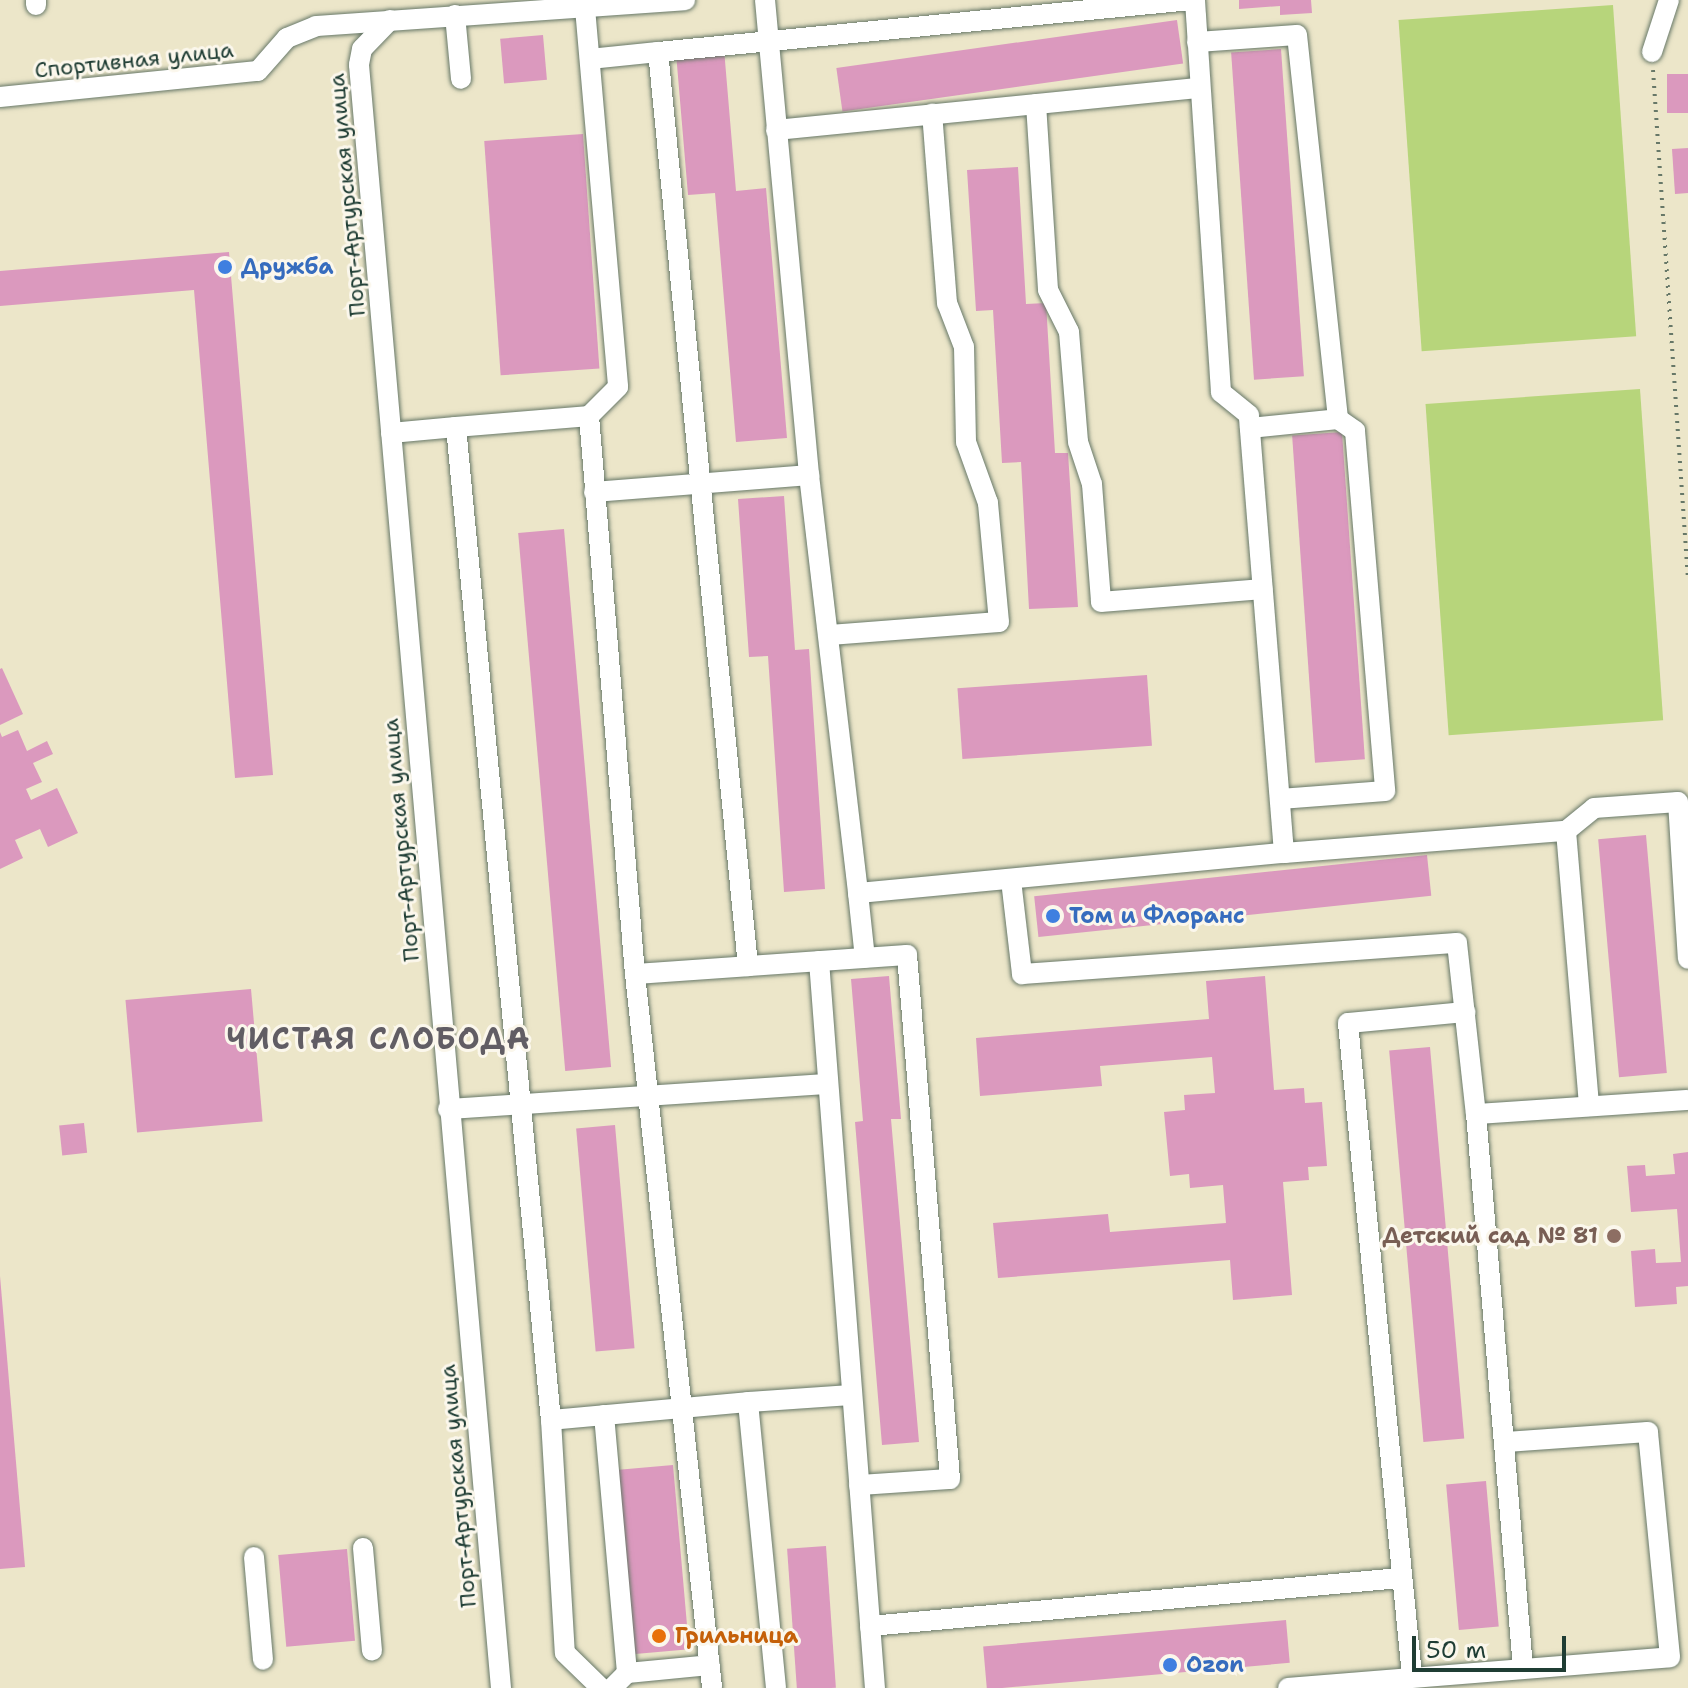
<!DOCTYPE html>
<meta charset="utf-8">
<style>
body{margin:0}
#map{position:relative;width:1688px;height:1688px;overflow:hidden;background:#ece6c9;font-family:"Shantell Sans",sans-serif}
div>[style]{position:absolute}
.green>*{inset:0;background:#b7d57b;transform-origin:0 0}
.building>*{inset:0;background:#db99be;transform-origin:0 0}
.path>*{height:4px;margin-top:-2px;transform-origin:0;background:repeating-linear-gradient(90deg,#677868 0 2px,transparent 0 8px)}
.roads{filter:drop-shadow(0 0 2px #677868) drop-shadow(0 0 2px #677868)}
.minor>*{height:20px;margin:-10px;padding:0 10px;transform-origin:10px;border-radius:10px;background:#fff}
.dots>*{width:22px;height:22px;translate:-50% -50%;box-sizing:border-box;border:4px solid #fbf7ec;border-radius:50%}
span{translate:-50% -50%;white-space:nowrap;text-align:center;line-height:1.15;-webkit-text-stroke:6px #fbf7ec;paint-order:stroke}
.street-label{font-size:22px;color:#1f3d34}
.shop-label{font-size:22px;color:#366cbe;font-weight:700}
.left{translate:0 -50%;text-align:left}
.education-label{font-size:22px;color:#785e54;font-weight:700}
.right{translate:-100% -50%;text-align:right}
.food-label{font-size:22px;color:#c56008;font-weight:700}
.district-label{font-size:30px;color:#615d64;font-weight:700;letter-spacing:2px}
.scale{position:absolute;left:1412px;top:1636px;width:154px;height:36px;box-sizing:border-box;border:4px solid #1f3d34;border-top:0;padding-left:10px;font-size:24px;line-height:28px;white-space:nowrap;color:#1f3d34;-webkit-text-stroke:6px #fbf7ec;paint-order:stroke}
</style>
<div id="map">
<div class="green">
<i style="left:1613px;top:5px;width:332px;height:215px;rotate:86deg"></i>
<i style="left:1640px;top:389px;width:332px;height:215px;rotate:86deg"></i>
</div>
<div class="building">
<i style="clip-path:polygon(1239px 0,1311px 0,1312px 13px,1280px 15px,1280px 6px,1239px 9px)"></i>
<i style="left:1177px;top:20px;width:44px;height:344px;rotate:82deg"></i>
<i style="left:543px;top:35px;width:45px;height:43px;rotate:85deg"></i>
<i style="clip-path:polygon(724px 49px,736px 191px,766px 188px,787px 438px,736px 442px,715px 193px,688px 195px,676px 53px)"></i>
<i style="left:1281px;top:49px;width:328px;height:50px;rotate:86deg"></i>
<i style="left:1688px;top:74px;width:39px;height:21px;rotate:90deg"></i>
<i style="left:583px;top:134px;width:235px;height:99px;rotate:86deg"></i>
<i style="clip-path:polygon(1688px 148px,1688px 193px,1675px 194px,1672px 149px)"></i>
<i style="clip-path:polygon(1018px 167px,1026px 304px,1046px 303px,1055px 453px,1068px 453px,1078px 607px,1029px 609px,1021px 462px,1002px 463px,993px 310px,976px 311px,967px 170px)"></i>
<i style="clip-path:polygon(229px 252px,273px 775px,235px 778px,194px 290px,0 306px,0 271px)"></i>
<i style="left:1342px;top:432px;width:328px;height:50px;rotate:86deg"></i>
<i style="clip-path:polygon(784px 496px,795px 650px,809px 649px,825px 889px,784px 892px,768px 656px,749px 657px,738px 499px)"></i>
<i style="left:564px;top:529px;width:540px;height:46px;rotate:85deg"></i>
<i style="clip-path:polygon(2px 668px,23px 714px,0 725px,0 669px)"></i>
<i style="left:1147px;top:675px;width:71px;height:190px;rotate:86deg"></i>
<i style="clip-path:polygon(18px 730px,27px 751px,47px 741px,53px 754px,33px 763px,42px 782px,26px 789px,31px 800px,57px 788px,78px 833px,48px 847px,40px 829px,15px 840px,23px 858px,0 869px,0 732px,2px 737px)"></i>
<i style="left:1646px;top:835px;width:239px;height:48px;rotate:85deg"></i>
<i style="left:1427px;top:855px;width:41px;height:395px;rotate:84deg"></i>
<i style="clip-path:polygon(889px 976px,901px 1119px,891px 1119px,919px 1442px,882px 1445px,855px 1122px,863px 1121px,851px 979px)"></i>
<i style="clip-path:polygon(1265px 976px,1274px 1090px,1304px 1088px,1305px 1103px,1322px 1102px,1327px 1166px,1308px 1167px,1309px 1180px,1283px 1182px,1292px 1295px,1233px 1300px,1230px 1260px,998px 1278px,993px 1223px,1108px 1214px,1110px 1232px,1226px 1223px,1223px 1185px,1190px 1188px,1189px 1174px,1170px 1176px,1164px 1112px,1185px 1110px,1184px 1095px,1215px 1093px,1212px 1057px,1100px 1066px,1102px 1086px,980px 1096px,976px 1038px,1209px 1019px,1206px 981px)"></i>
<i style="left:251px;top:989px;width:133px;height:126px;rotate:85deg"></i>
<i style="left:1430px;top:1047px;width:393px;height:41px;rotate:85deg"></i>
<i style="left:84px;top:1123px;width:30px;height:25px;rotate:84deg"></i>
<i style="left:615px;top:1125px;width:224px;height:39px;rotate:85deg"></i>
<i style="clip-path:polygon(1688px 1152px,1688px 1286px,1676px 1287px,1677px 1304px,1635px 1307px,1631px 1251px,1655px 1249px,1656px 1263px,1681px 1262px,1677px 1209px,1631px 1212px,1627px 1166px,1645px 1165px,1646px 1176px,1675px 1174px,1673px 1154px)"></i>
<i style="clip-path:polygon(0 1276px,25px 1567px,0 1569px)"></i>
<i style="left:673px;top:1465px;width:185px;height:57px;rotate:85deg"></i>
<i style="left:1486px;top:1481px;width:146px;height:40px;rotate:85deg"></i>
<i style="left:826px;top:1546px;width:142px;height:39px;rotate:86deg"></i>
<i style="left:347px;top:1549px;width:92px;height:69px;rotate:85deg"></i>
<i style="left:1286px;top:1620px;width:43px;height:304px;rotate:85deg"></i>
</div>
<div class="path">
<i style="left:1653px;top:70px;width:511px;rotate:86.07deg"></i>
</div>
<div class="roads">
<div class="minor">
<i style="left:36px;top:0;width:5px;rotate:90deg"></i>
<i style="left:765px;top:0;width:477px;rotate:84.7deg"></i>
<i style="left:809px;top:475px;width:421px;rotate:83.3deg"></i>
<i style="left:858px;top:893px;width:428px;rotate:-5.4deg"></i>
<i style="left:1284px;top:853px;width:439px;rotate:-94.6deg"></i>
<i style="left:1249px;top:415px;width:36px;rotate:-141deg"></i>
<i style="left:1221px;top:392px;width:393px;rotate:-93.8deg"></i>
<i style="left:585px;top:8px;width:380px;rotate:85deg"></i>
<i style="left:618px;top:387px;width:41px;rotate:135deg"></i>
<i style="left:589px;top:416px;width:133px;rotate:175.3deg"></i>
<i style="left:456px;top:427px;width:998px;rotate:84.54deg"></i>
<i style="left:551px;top:1420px;width:198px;rotate:-5.2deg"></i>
<i style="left:455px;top:15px;width:64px;rotate:84.6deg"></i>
<i style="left:390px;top:20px;width:40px;rotate:134deg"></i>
<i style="left:362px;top:49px;width:16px;rotate:101deg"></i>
<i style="left:359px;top:65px;width:1629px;rotate:85deg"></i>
<i style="left:1197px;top:42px;width:100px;rotate:-4deg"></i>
<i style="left:1297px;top:35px;width:386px;rotate:83.9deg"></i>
<i style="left:1338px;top:419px;width:21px;rotate:35deg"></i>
<i style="left:1355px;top:431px;width:361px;rotate:85.2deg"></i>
<i style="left:1385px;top:791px;width:105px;rotate:175.6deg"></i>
<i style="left:1652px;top:52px;width:55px;rotate:-71.9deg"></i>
<i style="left:590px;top:59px;width:68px;rotate:-5.9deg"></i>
<i style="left:0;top:97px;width:259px;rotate:-5.8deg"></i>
<i style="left:258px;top:71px;width:44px;rotate:-48.7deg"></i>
<i style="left:287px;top:38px;width:31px;rotate:-22deg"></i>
<i style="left:316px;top:26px;width:370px;rotate:-4deg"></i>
<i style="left:1036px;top:104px;width:186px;rotate:86.3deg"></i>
<i style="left:1048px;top:290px;width:47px;rotate:63.4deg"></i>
<i style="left:1069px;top:332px;width:110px;rotate:85.3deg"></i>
<i style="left:1078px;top:442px;width:44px;rotate:71.6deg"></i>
<i style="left:1092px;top:484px;width:118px;rotate:85.6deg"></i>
<i style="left:1101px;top:602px;width:162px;rotate:-4.6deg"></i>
<i style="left:776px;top:130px;width:426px;rotate:-5.7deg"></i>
<i style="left:589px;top:416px;width:560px;rotate:85.29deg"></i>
<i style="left:635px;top:974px;width:718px;rotate:83.84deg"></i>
<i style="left:1250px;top:428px;width:88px;rotate:-5.8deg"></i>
<i style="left:391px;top:433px;width:65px;rotate:-5.3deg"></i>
<i style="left:594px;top:492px;width:216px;rotate:-4.5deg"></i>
<i style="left:830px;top:635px;width:169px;rotate:-4.4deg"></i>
<i style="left:999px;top:622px;width:120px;rotate:-95.3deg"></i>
<i style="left:988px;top:503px;width:65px;rotate:-109.8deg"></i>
<i style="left:966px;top:442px;width:95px;rotate:-91.2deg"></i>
<i style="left:964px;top:347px;width:47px;rotate:-111.1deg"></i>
<i style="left:947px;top:303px;width:190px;rotate:-94.5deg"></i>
<i style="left:1566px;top:831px;width:276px;rotate:85.2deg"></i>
<i style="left:1284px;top:853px;width:283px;rotate:-4.5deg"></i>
<i style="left:1566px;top:831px;width:36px;rotate:-39deg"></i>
<i style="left:1594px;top:808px;width:84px;rotate:-4.1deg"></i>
<i style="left:1678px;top:802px;width:157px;rotate:86.4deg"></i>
<i style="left:1011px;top:880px;width:95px;rotate:83.3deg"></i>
<i style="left:1022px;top:974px;width:436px;rotate:-4.1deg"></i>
<i style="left:1457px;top:943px;width:172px;rotate:83.7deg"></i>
<i style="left:1476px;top:1114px;width:556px;rotate:85.15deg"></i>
<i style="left:858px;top:893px;width:65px;rotate:83.9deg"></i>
<i style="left:819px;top:961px;width:729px;rotate:85.6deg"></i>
<i style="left:635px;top:974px;width:113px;rotate:-4deg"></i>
<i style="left:448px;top:1109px;width:380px;rotate:-3.8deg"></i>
<i style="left:1476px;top:1114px;width:212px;rotate:-3.8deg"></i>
<i style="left:604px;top:1415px;width:259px;rotate:84.9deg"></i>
<i style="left:551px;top:1420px;width:233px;rotate:86.6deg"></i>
<i style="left:565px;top:1653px;width:50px;rotate:44.2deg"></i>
<i style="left:859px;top:1485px;width:91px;rotate:-3.8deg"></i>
<i style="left:950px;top:1479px;width:526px;rotate:-94.69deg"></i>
<i style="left:907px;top:955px;width:159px;rotate:176deg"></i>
<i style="left:748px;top:966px;width:918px;rotate:-95.62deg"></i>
<i style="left:658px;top:52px;width:536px;rotate:-5.57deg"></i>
<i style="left:363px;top:1548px;width:103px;rotate:85deg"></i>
<i style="left:254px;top:1557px;width:103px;rotate:85deg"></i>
<i style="left:870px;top:1626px;width:533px;rotate:-5.17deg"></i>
<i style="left:1412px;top:1676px;width:656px;rotate:-95.6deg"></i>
<i style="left:1348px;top:1023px;width:118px;rotate:-5.4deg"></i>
<i style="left:612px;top:1688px;width:21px;rotate:-45deg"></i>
<i style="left:627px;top:1673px;width:83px;rotate:-5.5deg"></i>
<i style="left:776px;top:1688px;width:287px;rotate:-95.6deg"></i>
<i style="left:748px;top:1402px;width:104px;rotate:-3.9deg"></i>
<i style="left:1288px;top:1688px;width:383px;rotate:-4.6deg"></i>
<i style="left:1670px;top:1657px;width:226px;rotate:-95.6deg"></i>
<i style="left:1648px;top:1432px;width:143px;rotate:176deg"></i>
</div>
</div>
<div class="dots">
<i style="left:225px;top:267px;background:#3f7fe0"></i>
<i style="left:1053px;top:916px;background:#3f7fe0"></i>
<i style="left:1614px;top:1236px;background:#8d6e63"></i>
<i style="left:659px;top:1636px;background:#e8710a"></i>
<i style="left:1170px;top:1665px;background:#3f7fe0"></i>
</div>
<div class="street-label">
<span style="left:134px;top:60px;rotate:-6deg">Спортивная улица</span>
<span style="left:347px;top:195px;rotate:-95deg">Порт-Артурская улица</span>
<span style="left:401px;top:840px;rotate:-95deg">Порт-Артурская улица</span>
<span style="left:458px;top:1486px;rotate:-95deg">Порт-Артурская улица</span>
</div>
<div class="shop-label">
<span class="left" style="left:241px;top:267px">Дружба</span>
<span class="left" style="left:1069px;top:916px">Том и Флоранс</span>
<span class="left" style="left:1186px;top:1665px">Ozon</span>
</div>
<div class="education-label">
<span class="right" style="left:1598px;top:1236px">Детский сад № 81</span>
</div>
<div class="food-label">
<span class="left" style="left:675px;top:1636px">Грильница</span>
</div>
<div class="district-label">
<span style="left:379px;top:1039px">ЧИСТАЯ СЛОБОДА</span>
</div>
<div class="scale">50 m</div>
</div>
